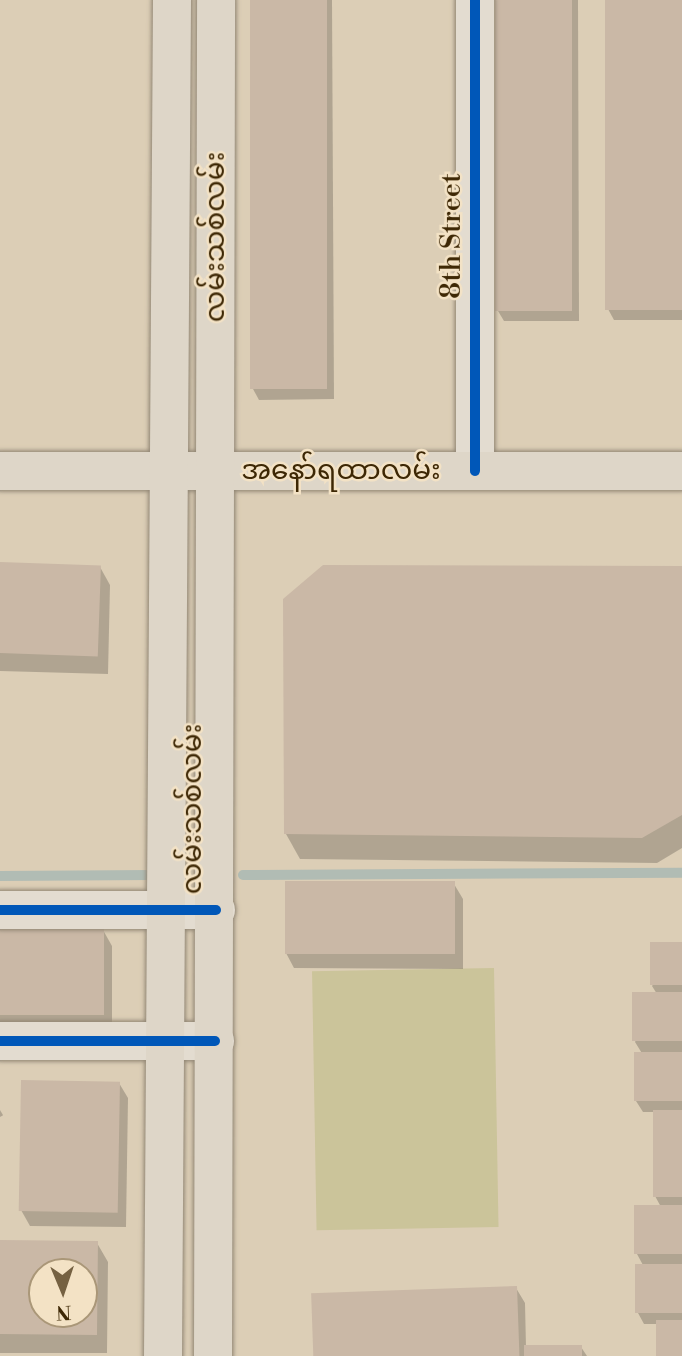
<!DOCTYPE html>
<meta charset="utf-8">
<style>
body{margin:0}
#map{position:relative;width:682px;height:1356px;overflow:hidden;background:#dcceb6;font-family:"Libre Bodoni","Noto Sans Myanmar",serif}
div>[style]{position:absolute}
.green>*{inset:0;background:#cbc49a;transform-origin:0 0}
.shadow>*{inset:0;background:#0003;transform-origin:0 0}
.stream>*{height:10px;margin:-5px;padding:0 5px;transform-origin:5px;border-radius:5px;background:#b1bcb4}
.building>*{inset:0;background:#cab8a6;transform-origin:0 0}
.roads{filter:drop-shadow(0 0 2px #928775) drop-shadow(0 0 2px #928775)}
.minor>*{height:38px;margin:-19px;padding:0 19px;transform-origin:19px;border-radius:19px;background:#e3dcd0}
.major>*{height:38px;margin:-19px;padding:0 19px;transform-origin:19px;border-radius:19px;background:#ded6c8}
.cycleway>*{height:10px;margin:-5px;padding:0 5px;transform-origin:5px;border-radius:5px;background:#0057b8}
span{translate:-50% -50%;white-space:nowrap;text-align:center;line-height:1.15;-webkit-text-stroke:5px #f3e2c5;paint-order:stroke}
.street-label{font-size:28px;color:#3d2704}
.north{position:absolute;left:28px;top:1258px;width:70px;height:70px;box-sizing:border-box;background:#f3e2c5;border:2px solid #aa9778;border-radius:50%;rotate:178deg;font-size:19px;font-weight:700;line-height:28px;text-align:center;color:#3d2704}
.north::after{content:'';display:block;margin:auto;width:24px;height:32px;background:#756142;clip-path:polygon(50% 0,100% 100%,50% 72%,0 100%)}
</style>
<div id="map">
<div class="green">
<i style="left:494px;top:968px;width:259px;height:182px;rotate:89deg"></i>
</div>
<div class="shadow">
<i style="clip-path:polygon(252px 0,332px 0,334px 399px,259px 400px,253px 389px)"></i>
<i style="clip-path:polygon(497px 0,578px 0,579px 321px,504px 321px,498px 311px)"></i>
<i style="clip-path:polygon(607px 0,682px 0,682px 320px,614px 320px,608px 309px)"></i>
<i style="clip-path:polygon(0 564px,100px 567px,110px 585px,108px 674px,0 671px)"></i>
<i style="clip-path:polygon(682px 567px,682px 848px,657px 863px,300px 859px,286px 834px)"></i>
<i style="clip-path:polygon(454px 884px,463px 899px,463px 969px,294px 968px,286px 953px)"></i>
<i style="clip-path:polygon(0 930px,103px 930px,112px 946px,112px 1029px,0 1029px)"></i>
<i style="clip-path:polygon(682px 944px,682px 1356px,658px 1356px,658px 1324px,644px 1324px,638px 1313px,644px 1267px,637px 1254px,661px 1207px,655px 1196px,654px 1112px,643px 1112px,636px 1101px,643px 1055px,635px 1042px,657px 994px,652px 986px)"></i>
<i style="clip-path:polygon(119px 1083px,128px 1098px,126px 1227px,30px 1226px,21px 1210px)"></i>
<i style="left:0;top:1110px;width:6px;height:99px;rotate:59deg"></i>
<i style="clip-path:polygon(evenodd,0 1242px,97px 1243px,108px 1262px,107px 1353px,0 1353px,0 1242px,42px 1272px,84px 1272px,84px 1314px,42px 1314px,42px 1272px)"></i>
<i style="clip-path:polygon(516px 1288px,525px 1303px,526px 1347px,581px 1347px,587px 1356px,315px 1356px)"></i>
</div>
<div class="stream">
<i style="left:243px;top:875px;width:439px;rotate:-0.3deg"></i>
<i style="left:0;top:876px;width:152px;rotate:-0.4deg"></i>
</div>
<div class="building">
<i style="left:250px;top:0;width:77px;height:389px"></i>
<i style="left:495px;top:0;width:77px;height:311px"></i>
<i style="left:605px;top:0;width:77px;height:310px"></i>
<i style="left:0;top:562px;width:101px;height:91px;rotate:2deg"></i>
<i style="clip-path:polygon(323px 565px,682px 566px,682px 815px,642px 838px,284px 834px,283px 599px)"></i>
<i style="left:285px;top:881px;width:170px;height:73px"></i>
<i style="left:0;top:929px;width:104px;height:86px"></i>
<i style="left:682px;top:942px;width:43px;height:32px;rotate:90deg"></i>
<i style="left:682px;top:992px;width:49px;height:50px;rotate:90deg"></i>
<i style="left:682px;top:1052px;width:49px;height:48px;rotate:90deg"></i>
<i style="left:21px;top:1080px;width:99px;height:131px;rotate:1deg"></i>
<i style="left:653px;top:1110px;width:29px;height:87px"></i>
<i style="left:634px;top:1205px;width:48px;height:49px"></i>
<i style="clip-path:polygon(evenodd,0 1240px,98px 1241px,97px 1335px,0 1334px,0 1240px,42px 1272px,84px 1272px,84px 1314px,42px 1314px,42px 1272px)"></i>
<i style="left:682px;top:1264px;width:49px;height:47px;rotate:90deg"></i>
<i style="left:517px;top:1286px;width:70px;height:206px;rotate:88deg"></i>
<i style="left:656px;top:1320px;width:26px;height:36px"></i>
<i style="left:582px;top:1345px;width:11px;height:58px;rotate:90deg"></i>
</div>
<div class="roads">
<div class="minor">
<i style="left:475px;top:471px;width:471px;rotate:-90deg"></i>
<i style="left:0;top:910px;width:216px"></i>
<i style="left:0;top:1041px;width:215px"></i>
</div>
<div class="major">
<i style="left:0;top:471px;width:682px"></i>
<i style="left:163px;top:1356px;width:1356px;rotate:-89.62deg"></i>
<i style="left:213px;top:1356px;width:1356px;rotate:-89.87deg"></i>
</div>
</div>
<div class="cycleway">
<i style="left:475px;top:471px;width:471px;rotate:-90deg"></i>
<i style="left:0;top:910px;width:216px"></i>
<i style="left:0;top:1041px;width:215px"></i>
</div>
<div class="street-label">
<span style="left:452px;top:236px;rotate:-90deg">8th Street</span>
<span style="left:216px;top:237px;rotate:-90deg">လမ်းသစ်လမ်း</span>
<span style="left:341px;top:471px">အနော်ရထာလမ်း</span>
<span style="left:193px;top:809px;rotate:-90deg">လမ်းသစ်လမ်း</span>
</div>
<div class="north">N</div>
</div>
